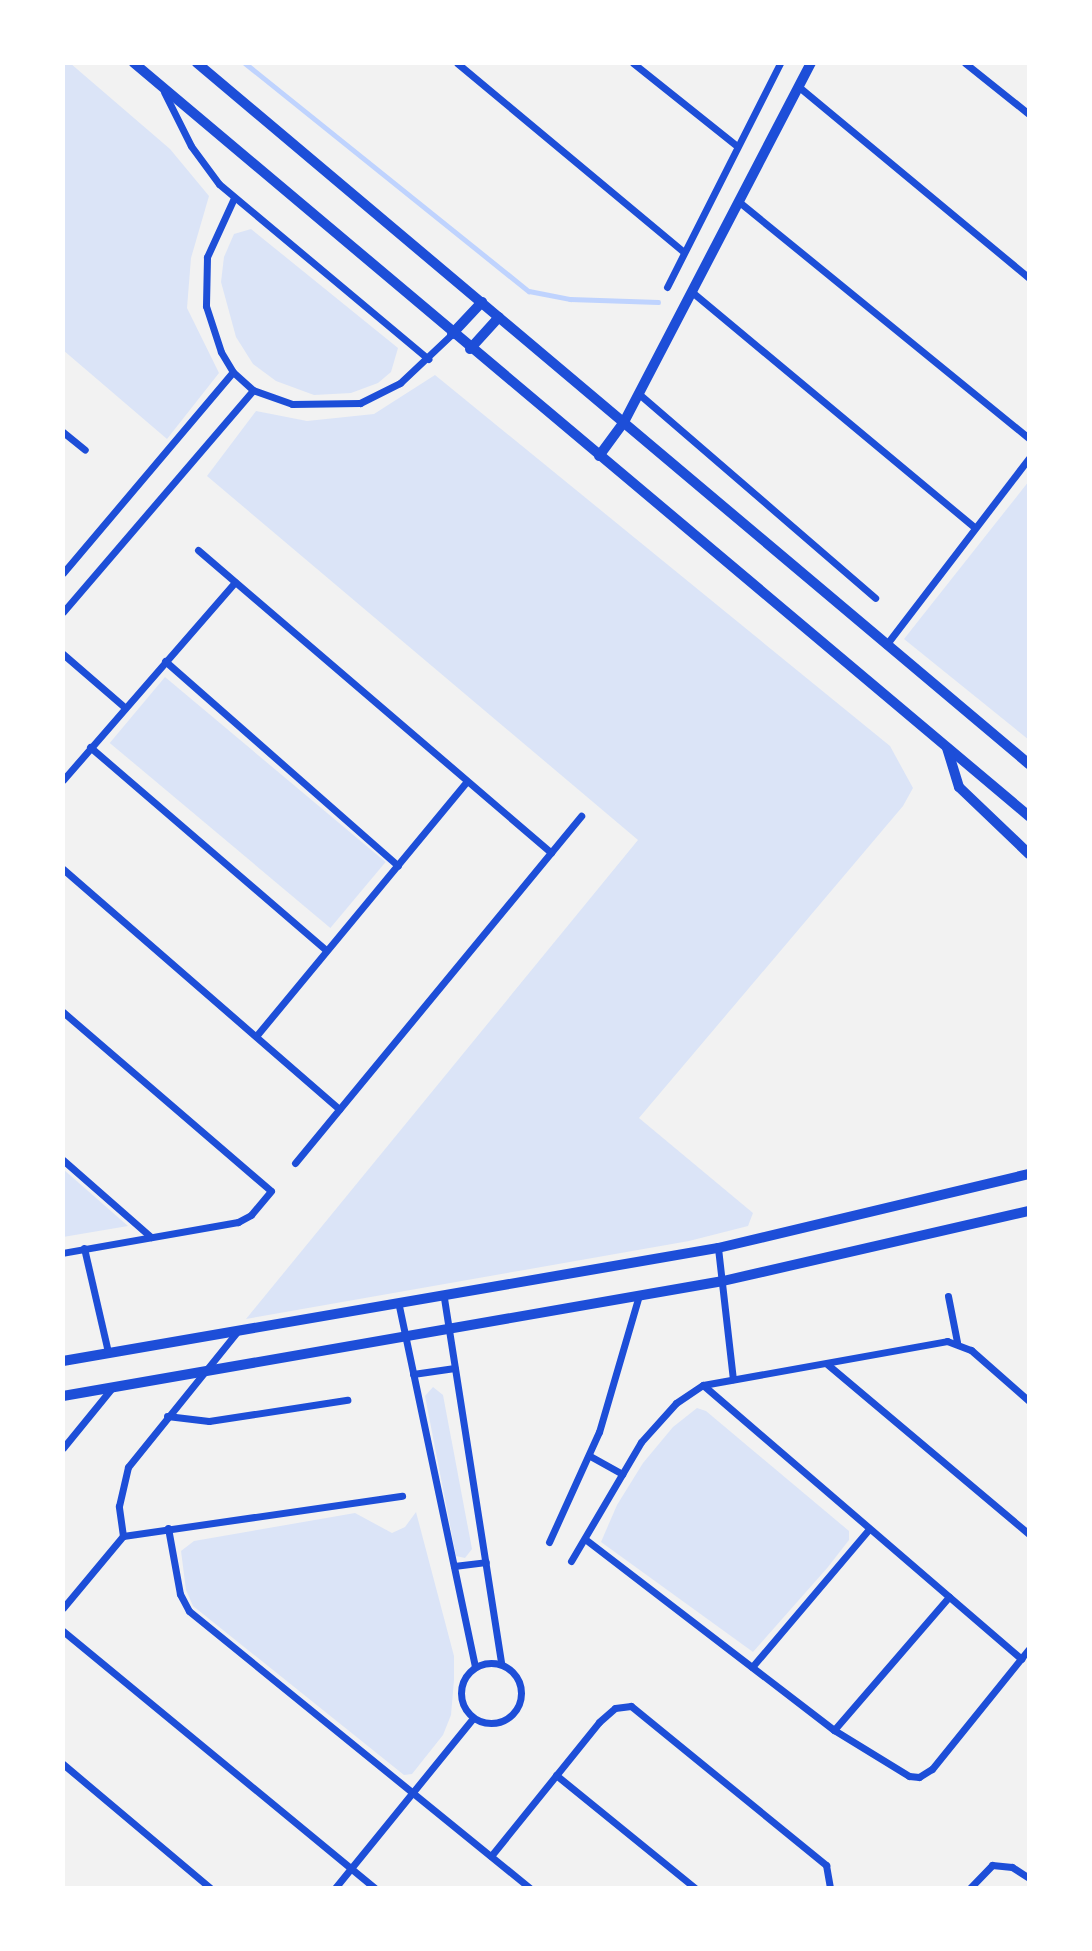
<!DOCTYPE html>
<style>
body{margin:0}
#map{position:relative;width:1092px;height:1951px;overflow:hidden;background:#f2f2f2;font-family:Lato,sans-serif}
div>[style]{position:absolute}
.green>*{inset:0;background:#dbe4f7;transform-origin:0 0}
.stream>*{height:4.5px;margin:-2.25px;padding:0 2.25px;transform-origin:2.25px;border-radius:2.25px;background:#bfd3fe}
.minor>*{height:7px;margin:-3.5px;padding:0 3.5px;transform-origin:3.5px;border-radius:3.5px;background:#1d4ed8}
.minor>.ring{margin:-3.5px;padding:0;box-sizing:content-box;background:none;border:7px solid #1d4ed8;border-radius:50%}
.tertiary>*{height:10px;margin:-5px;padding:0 5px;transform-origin:5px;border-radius:5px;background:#1d4ed8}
.secondary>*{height:10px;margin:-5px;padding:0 5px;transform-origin:5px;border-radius:5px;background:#1d4ed8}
span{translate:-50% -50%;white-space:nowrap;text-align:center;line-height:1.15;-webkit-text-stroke:5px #fff;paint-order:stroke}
.frame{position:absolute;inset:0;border:65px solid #fff;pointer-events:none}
</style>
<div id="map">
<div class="green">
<i style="clip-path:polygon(63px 63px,70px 63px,170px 149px,209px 196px,191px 258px,187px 308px,219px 373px,167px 439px,63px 350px)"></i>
<i style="clip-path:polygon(251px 229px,398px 348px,391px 372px,378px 383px,351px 393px,314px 395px,276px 381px,253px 364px,236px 337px,221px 282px,224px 257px,234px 234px)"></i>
<i style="clip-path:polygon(435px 375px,890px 746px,913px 788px,903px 806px,639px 1118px,753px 1213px,748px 1226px,689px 1241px,246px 1319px,638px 840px,207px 476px,256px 411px,307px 421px,374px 414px)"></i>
<i style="clip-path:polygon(1029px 481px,1029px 740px,904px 639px)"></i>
<i style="left:165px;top:677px;width:288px;height:86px;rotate:40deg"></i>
<i style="clip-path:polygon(63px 1169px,128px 1226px,63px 1237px)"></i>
<i style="clip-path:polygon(433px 1387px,443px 1395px,472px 1549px,465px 1558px,456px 1556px,425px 1396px)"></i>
<i style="clip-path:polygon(697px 1408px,706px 1411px,849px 1531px,849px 1540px,828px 1567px,753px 1652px,601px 1542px,617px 1505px,643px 1463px,673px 1427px)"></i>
<i style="clip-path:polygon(416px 1512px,454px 1656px,454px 1680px,451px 1715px,443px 1735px,412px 1774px,404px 1775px,193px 1606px,186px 1590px,181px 1551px,194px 1541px,355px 1513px,392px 1533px,405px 1527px)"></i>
</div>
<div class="stream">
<i style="left:245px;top:63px;width:364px;rotate:38.8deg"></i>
<i style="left:529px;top:291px;width:42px;rotate:11deg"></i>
<i style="left:570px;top:299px;width:88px;rotate:2deg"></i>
</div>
<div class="minor">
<i style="left:457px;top:63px;width:295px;rotate:39.8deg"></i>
<i style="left:633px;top:63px;width:133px;rotate:38.6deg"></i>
<i style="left:965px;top:63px;width:82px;rotate:38.6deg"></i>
<i style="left:799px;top:87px;width:299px;rotate:39.7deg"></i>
<i style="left:164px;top:92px;width:60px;rotate:63.4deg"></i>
<i style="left:191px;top:146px;width:47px;rotate:53.6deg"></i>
<i style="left:219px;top:184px;width:273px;rotate:39.9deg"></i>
<i style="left:234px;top:198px;width:65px;rotate:114.6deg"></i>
<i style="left:207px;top:257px;width:49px;rotate:91.2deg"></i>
<i style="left:206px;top:306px;width:48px;rotate:71.9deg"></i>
<i style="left:221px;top:352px;width:23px;rotate:59deg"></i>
<i style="left:233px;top:372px;width:27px;rotate:42deg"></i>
<i style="left:253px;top:390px;width:41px;rotate:19.7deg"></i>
<i style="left:292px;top:404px;width:68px;rotate:-0.8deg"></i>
<i style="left:360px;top:403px;width:45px;rotate:-26.6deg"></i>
<i style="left:400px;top:383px;width:71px;rotate:-43.3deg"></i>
<i style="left:738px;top:201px;width:375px;rotate:39.2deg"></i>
<i style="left:667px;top:287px;width:251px;rotate:-63.2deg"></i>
<i style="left:692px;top:292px;width:368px;rotate:39.8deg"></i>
<i style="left:639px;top:394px;width:312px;rotate:40.8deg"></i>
<i style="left:63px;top:432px;width:28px;rotate:39deg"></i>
<i style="left:198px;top:550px;width:465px;rotate:40.6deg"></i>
<i style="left:63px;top:573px;width:263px;rotate:-49.8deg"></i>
<i style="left:63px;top:612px;width:292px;rotate:-49.4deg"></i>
<i style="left:886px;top:645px;width:235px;rotate:-52.6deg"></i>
<i style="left:63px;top:654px;width:79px;rotate:40.9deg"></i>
<i style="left:165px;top:661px;width:310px;rotate:41.3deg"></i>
<i style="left:90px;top:747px;width:311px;rotate:40.7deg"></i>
<i style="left:63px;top:780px;width:262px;rotate:-49deg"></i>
<i style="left:63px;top:869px;width:366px;rotate:41deg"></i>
<i style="left:63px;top:1012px;width:274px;rotate:40.7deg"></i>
<i style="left:271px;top:1191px;width:31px;rotate:130deg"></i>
<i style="left:251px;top:1215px;width:15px;rotate:152deg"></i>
<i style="left:238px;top:1222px;width:178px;rotate:170deg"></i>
<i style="left:257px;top:1035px;width:328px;rotate:-50.4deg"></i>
<i style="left:63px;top:1160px;width:117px;rotate:41.2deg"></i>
<i style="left:295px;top:1163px;width:450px;rotate:-50.5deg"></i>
<i style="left:84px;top:1248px;width:107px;rotate:77deg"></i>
<i style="left:718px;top:1248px;width:132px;rotate:83.5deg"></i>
<i style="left:948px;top:1296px;width:47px;rotate:78.9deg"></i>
<i style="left:444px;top:1298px;width:370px;rotate:81.1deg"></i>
<i style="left:399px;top:1306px;width:369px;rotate:78.1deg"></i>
<i style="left:827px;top:1364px;width:264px;rotate:40.1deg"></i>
<i style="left:413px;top:1374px;width:42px;rotate:-8.1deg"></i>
<i style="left:703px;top:1385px;width:420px;rotate:40.7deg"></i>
<i style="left:167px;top:1416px;width:42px;rotate:6.8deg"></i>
<i style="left:209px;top:1421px;width:140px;rotate:-8.7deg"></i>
<i style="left:63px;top:1448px;width:77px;rotate:-50.8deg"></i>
<i style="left:590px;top:1456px;width:37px;rotate:29deg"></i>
<i style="left:168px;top:1528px;width:67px;rotate:79.7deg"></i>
<i style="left:180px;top:1594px;width:19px;rotate:62deg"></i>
<i style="left:189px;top:1611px;width:439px;rotate:39.1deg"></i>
<i style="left:123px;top:1536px;width:30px;rotate:-98deg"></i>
<i style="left:119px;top:1506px;width:40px;rotate:-77deg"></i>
<i style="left:128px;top:1467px;width:172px;rotate:-51.1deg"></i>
<i style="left:585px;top:1539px;width:314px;rotate:37.5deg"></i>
<i style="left:834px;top:1730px;width:88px;rotate:31.5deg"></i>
<i style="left:909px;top:1776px;width:10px;rotate:6deg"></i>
<i style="left:919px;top:1777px;width:15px;rotate:-32deg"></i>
<i style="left:932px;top:1769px;width:154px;rotate:-51.1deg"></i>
<i style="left:549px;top:1542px;width:121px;rotate:-65.6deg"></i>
<i style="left:599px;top:1432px;width:143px;rotate:-73.7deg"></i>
<i style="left:571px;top:1561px;width:138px;rotate:-59.5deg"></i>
<i style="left:641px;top:1442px;width:52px;rotate:-48.1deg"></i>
<i style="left:676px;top:1403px;width:32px;rotate:-34deg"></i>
<i style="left:703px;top:1385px;width:248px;rotate:-10.2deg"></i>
<i style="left:947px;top:1341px;width:26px;rotate:21deg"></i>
<i style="left:971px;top:1350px;width:77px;rotate:41.3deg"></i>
<i style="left:454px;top:1566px;width:32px;rotate:-7deg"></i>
<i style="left:63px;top:1608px;width:94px;rotate:-50.2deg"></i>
<i style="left:123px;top:1536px;width:282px;rotate:-8.2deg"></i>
<i style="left:63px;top:1631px;width:404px;rotate:39.5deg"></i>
<i class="ring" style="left:461px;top:1663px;width:53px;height:53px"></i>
<i style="left:752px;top:1667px;width:181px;rotate:-49.7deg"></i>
<i style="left:834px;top:1730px;width:176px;rotate:-49.2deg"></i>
<i style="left:63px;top:1764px;width:192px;rotate:40.1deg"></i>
<i style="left:556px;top:1775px;width:179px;rotate:39.1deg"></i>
<i style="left:491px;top:1856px;width:172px;rotate:-51.1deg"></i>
<i style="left:599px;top:1722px;width:21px;rotate:-41deg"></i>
<i style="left:615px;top:1708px;width:16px;rotate:-7deg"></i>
<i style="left:631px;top:1706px;width:252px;rotate:39.2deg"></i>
<i style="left:826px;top:1865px;width:23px;rotate:80deg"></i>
<i style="left:335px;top:1888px;width:219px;rotate:-50.9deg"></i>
<i style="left:970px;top:1888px;width:32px;rotate:-46deg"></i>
<i style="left:992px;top:1865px;width:20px;rotate:6deg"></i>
<i style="left:1012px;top:1867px;width:20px;rotate:33deg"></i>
</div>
<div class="tertiary">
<i style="left:624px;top:422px;width:405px;rotate:-62.5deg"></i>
<i style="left:63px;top:1361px;width:665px;rotate:-9.79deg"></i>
<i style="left:718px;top:1248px;width:320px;rotate:-13.4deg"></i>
<i style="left:63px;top:1396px;width:670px;rotate:-9.88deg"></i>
<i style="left:723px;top:1281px;width:314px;rotate:-12.9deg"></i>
</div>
<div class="secondary">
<i style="left:134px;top:63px;width:1170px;rotate:40.08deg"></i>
<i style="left:197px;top:63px;width:1088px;rotate:40.12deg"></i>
<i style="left:452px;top:334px;width:44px;rotate:-46.8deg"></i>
<i style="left:470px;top:349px;width:43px;rotate:-47.8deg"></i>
<i style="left:599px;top:456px;width:42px;rotate:-53.7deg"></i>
<i style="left:947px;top:748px;width:41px;rotate:72.9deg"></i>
<i style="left:959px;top:787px;width:97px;rotate:43.7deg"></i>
</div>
<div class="frame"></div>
</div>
